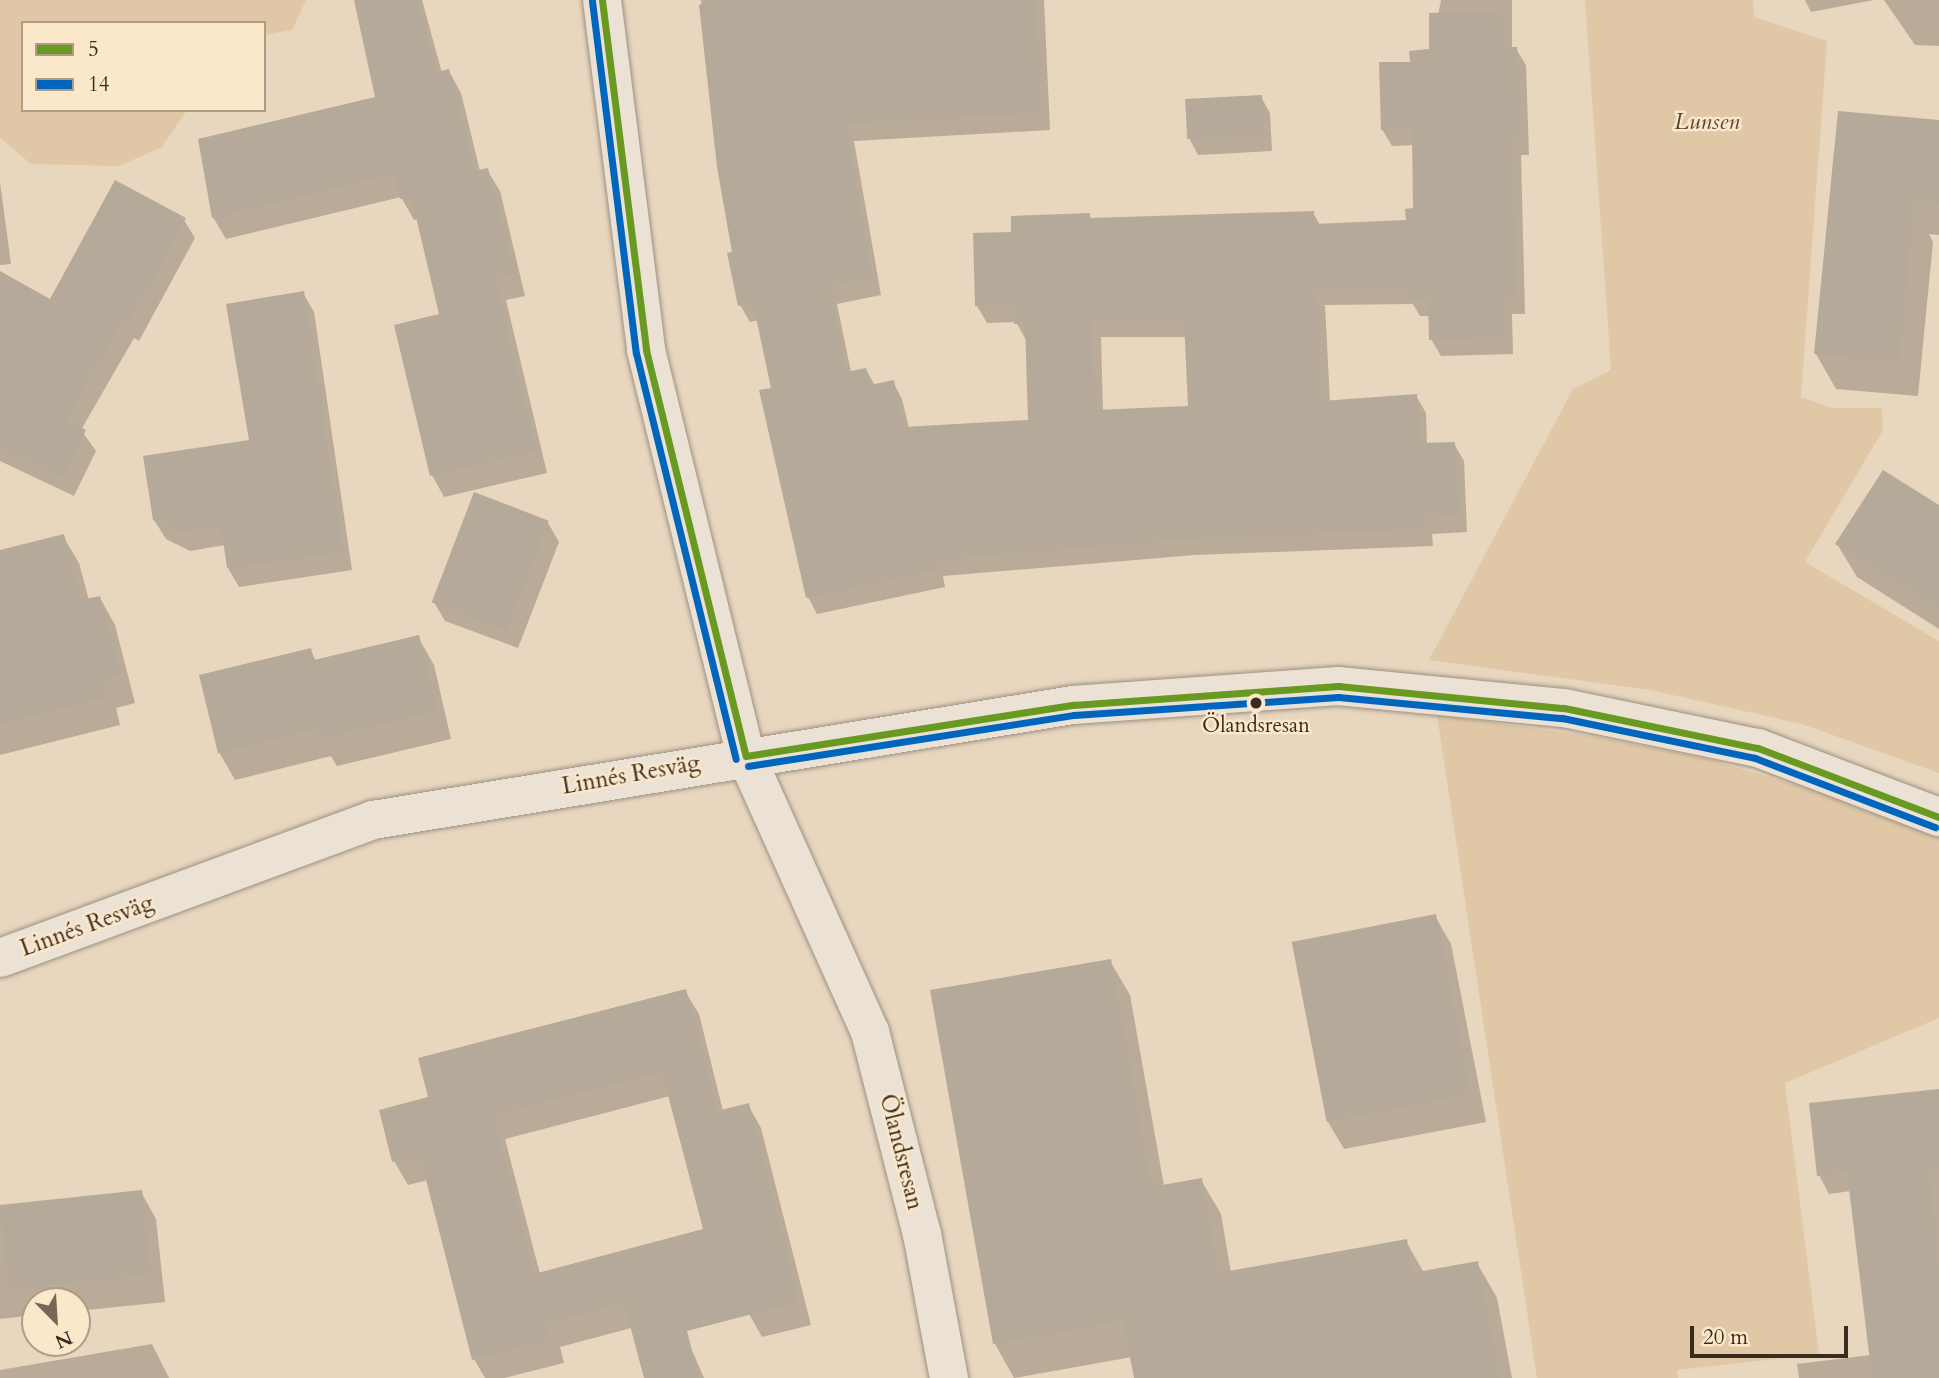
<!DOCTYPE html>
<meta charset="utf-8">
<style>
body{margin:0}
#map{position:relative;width:1939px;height:1378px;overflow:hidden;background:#e8d6be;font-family:Cardo,serif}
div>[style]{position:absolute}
.green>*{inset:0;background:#e0c8a7}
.shadow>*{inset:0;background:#0003}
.building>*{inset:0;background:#b5a999;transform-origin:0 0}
.roads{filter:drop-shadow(0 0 2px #9c9082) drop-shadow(0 0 2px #9c9082)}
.street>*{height:38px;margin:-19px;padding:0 19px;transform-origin:19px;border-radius:19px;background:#ebe2d5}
.bus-1>*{height:7px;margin:-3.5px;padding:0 3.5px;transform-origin:3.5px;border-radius:3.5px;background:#689920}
.bus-2>*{height:7px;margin:-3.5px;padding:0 3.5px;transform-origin:3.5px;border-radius:3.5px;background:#0065bd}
.dots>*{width:19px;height:19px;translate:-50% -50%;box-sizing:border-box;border:4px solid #fbe7c9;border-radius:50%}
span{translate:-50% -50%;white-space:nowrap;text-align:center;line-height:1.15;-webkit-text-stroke:5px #fbe7c9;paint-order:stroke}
.bus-label{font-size:21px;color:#3a2b20}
.park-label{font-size:23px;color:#5a4837;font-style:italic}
.street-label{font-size:23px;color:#3a2b20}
.legend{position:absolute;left:21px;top:21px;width:245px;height:91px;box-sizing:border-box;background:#fbe7c9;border:2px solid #ae9c85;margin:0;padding:9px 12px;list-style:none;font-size:21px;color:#3a2b20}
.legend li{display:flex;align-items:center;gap:14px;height:35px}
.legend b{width:35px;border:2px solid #ae9c85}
.north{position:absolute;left:21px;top:1287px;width:70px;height:70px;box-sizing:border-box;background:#fbe7c9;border:2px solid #ae9c85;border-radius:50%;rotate:156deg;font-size:19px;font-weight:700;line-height:28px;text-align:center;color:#3a2b20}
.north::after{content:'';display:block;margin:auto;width:24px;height:32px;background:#776757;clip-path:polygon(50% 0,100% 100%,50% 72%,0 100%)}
.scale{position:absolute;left:1690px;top:1326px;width:158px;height:32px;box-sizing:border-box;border:4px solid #3a2b20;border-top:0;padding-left:9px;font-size:21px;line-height:24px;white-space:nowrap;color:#3a2b20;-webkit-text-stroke:5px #fbe7c9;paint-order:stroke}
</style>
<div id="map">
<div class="green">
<i style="clip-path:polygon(0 0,306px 0,292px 30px,264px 35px,264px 23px,23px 23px,23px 110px,187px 110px,162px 147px,119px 166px,31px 164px,0 138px)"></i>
<i style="clip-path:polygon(1585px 0,1753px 0,1754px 17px,1827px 41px,1801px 397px,1832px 408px,1882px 408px,1883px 430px,1805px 562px,1939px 641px,1939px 773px,1802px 724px,1650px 690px,1429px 660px,1573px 389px,1611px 370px)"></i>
<i style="clip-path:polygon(1437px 715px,1596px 737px,1703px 758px,1854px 802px,1939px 835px,1939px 1018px,1785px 1083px,1819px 1354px,1677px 1370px,1678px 1378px,1537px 1378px)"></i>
</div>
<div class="shadow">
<i style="clip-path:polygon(356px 0,422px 0,442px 73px,449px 71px,461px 93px,480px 171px,487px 170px,500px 191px,525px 296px,506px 300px,547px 473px,444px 497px,432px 475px,441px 315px,418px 219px,414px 220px,401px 197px,226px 239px,213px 217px,377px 98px)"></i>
<i style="clip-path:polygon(evenodd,701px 0,1044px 0,1050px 130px,854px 141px,881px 295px,837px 304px,851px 372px,866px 369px,875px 386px,893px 382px,902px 399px,909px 428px,1030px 422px,1026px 340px,1016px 322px,987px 323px,977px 306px,975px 235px,1013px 234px,1089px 215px,1092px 220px,1313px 213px,1320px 225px,1407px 222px,1415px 210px,1414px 145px,1392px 146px,1382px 129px,1412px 64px,1431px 51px,1441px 0,1512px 0,1512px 49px,1516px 49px,1526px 65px,1529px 155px,1521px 155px,1525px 314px,1512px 314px,1513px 354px,1441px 356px,1431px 339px,1430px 316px,1420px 316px,1413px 304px,1325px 305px,1330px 402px,1416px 396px,1426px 413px,1427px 445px,1454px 444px,1464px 461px,1467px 532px,1432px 534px,1433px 546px,1195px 555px,943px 576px,945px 587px,817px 614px,808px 597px,759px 320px,750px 322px,740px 305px,701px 0,1101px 337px,1187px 337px,1190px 408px,1103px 412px,1101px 337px)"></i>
<i style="clip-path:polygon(1805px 0,1874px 0,1811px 12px)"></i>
<i style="clip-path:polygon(1884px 0,1939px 0,1939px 46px,1915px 45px)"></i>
<i style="clip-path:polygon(1261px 97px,1270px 113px,1272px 151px,1198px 155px,1189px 138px)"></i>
<i style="clip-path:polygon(1939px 122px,1939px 235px,1929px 234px,1933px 242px,1918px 396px,1836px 389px,1816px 354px)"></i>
<i style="clip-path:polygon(0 182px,11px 264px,0 265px)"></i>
<i style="clip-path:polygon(184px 220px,195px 238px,139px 341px,134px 338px,81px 430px,96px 451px,74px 496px,0 461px,0 315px,23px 353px)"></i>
<i style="clip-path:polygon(303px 293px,314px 312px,352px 570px,239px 587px,228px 568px,225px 545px,190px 551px,166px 539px,154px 520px,251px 442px)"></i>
<i style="clip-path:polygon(1939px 507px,1939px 629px,1857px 577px,1837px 544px)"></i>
<i style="clip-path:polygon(548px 523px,559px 542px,518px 648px,445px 621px,434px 602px)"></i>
<i style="clip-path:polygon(63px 536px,79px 563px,89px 600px,100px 598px,115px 625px,135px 703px,116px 708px,120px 725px,0 755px,0 552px)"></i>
<i style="clip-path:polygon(418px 637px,434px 665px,451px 739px,337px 766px,331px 756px,235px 780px,219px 752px,310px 650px,316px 661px)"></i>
<i style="clip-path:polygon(1435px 916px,1451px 944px,1486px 1122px,1344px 1149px,1328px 1122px)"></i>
<i style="clip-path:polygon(1110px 961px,1130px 995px,1164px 1186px,1201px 1180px,1221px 1214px,1231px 1273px,1406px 1241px,1424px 1273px,1477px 1263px,1497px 1298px,1512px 1378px,1135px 1378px,1132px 1357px,1014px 1378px,995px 1344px)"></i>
<i style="clip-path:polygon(evenodd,685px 991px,699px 1014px,723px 1111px,748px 1105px,761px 1128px,811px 1325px,762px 1337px,749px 1314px,635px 1327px,560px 1347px,564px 1363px,504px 1378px,485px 1378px,474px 1359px,428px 1180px,408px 1185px,394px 1161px,430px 1098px,685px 991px,670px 1096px,705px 1230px,540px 1274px,505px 1139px,670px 1096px)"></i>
<i style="clip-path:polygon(1939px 1090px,1939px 1378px,1799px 1378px,1797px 1364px,1871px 1355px,1851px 1191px,1829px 1194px,1819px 1175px)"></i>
<i style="clip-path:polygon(141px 1192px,156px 1219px,165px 1302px,77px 1311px,77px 1301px,35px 1301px,35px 1315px,0 1319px,0 1206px)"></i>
<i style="clip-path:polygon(688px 1341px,704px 1378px,645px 1378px)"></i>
<i style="clip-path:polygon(152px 1344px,169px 1378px,0 1378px,0 1370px)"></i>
</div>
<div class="building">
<i style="clip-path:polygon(354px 0,418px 0,436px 72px,449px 69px,474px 171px,488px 168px,513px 274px,495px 279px,536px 451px,430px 476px,394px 325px,439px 314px,411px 196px,400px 199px,393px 174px,212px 218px,198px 139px,375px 97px)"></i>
<i style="clip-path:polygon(evenodd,711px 0,1036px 0,1041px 113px,846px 124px,872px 278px,829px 287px,846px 372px,866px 368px,870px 385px,894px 380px,903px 427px,1028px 420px,1025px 323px,1014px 324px,1014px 305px,975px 306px,973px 233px,1011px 232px,1011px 216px,1090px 213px,1090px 218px,1314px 211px,1314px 224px,1406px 220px,1405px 209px,1413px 208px,1412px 128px,1381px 130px,1379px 62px,1410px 62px,1409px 51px,1429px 49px,1429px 13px,1502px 11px,1503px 47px,1517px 47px,1520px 138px,1512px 138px,1516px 297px,1503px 298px,1504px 337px,1429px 340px,1428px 299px,1408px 300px,1408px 287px,1317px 289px,1322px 401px,1417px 394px,1420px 443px,1455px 442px,1459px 516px,1424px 518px,1424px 529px,1185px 539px,935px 560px,937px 570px,806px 598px,759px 390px,771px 388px,753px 303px,738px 306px,727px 253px,732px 252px,717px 167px,699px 5px,711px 0,1092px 321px,1184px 321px,1188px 406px,1095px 410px,1092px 321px)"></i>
<i style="left:1262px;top:95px;width:40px;height:77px;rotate:87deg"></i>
<i style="clip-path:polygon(1838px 111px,1939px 120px,1939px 203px,1914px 201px,1899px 362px,1814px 354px)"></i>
<i style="clip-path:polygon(115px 180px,186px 218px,129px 323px,123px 320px,66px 421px,86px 430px,63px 478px,0 448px,0 271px,50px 299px)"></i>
<i style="clip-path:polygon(304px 291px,343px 552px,227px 568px,221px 526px,178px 532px,153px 520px,143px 456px,249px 440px,226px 304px)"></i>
<i style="clip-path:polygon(1883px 470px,1939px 505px,1939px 609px,1835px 544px)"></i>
<i style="left:474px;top:492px;width:80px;height:118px;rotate:21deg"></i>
<i style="clip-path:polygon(64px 534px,81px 600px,100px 596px,121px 675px,101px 680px,106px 697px,0 724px,0 550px)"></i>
<i style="clip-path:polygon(419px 635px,437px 711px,319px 739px,317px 729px,218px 753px,199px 675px,311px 648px,314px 660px)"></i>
<i style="left:1436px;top:914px;width:183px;height:147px;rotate:79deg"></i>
<i style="clip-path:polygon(1111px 959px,1151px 1187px,1202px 1178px,1218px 1273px,1407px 1239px,1412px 1273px,1478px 1261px,1499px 1378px,1134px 1378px,1123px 1321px,993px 1344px,930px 990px)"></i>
<i style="clip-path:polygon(evenodd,686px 989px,717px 1111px,749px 1103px,798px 1302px,687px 1331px,699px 1378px,644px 1378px,624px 1303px,547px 1324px,551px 1339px,472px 1360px,420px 1156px,392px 1162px,379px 1110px,428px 1097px,418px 1058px,686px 989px,662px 1072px,703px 1229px,534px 1274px,493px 1115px,662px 1072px)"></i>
<i style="clip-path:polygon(1939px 1089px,1939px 1167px,1928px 1168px,1939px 1266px,1939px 1378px,1872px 1378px,1847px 1172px,1817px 1176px,1809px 1103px)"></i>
<i style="left:142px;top:1190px;width:85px;height:143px;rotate:84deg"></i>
</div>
<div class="roads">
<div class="street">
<i style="left:602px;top:0;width:353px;rotate:82.8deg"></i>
<i style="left:646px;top:350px;width:418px;rotate:76.2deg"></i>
<i style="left:746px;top:756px;width:303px;rotate:65.8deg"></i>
<i style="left:870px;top:1032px;width:209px;rotate:75.6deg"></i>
<i style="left:922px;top:1234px;width:147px;rotate:79.4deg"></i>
<i style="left:0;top:958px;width:398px;rotate:-20.3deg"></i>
<i style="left:373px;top:820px;width:709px;rotate:-9.33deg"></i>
<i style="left:1073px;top:705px;width:266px;rotate:-4.1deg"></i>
<i style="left:1338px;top:686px;width:227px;rotate:5.6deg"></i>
<i style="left:1564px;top:708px;width:198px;rotate:11.7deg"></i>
<i style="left:1758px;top:748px;width:194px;rotate:20.9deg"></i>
</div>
</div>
<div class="bus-1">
<i style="left:602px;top:0;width:353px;rotate:82.8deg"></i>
<i style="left:646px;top:350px;width:418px;rotate:76.2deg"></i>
<i style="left:746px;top:756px;width:331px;rotate:-8.9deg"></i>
<i style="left:1073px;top:705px;width:266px;rotate:-4.1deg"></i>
<i style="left:1338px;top:686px;width:227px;rotate:5.6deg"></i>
<i style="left:1564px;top:708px;width:198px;rotate:11.7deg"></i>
<i style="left:1758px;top:748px;width:194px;rotate:20.9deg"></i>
</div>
<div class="bus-2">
<i style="left:592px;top:1px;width:355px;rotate:82.9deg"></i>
<i style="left:636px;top:353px;width:418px;rotate:76.2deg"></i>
<i style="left:748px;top:766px;width:330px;rotate:-8.9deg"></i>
<i style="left:1074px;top:715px;width:265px;rotate:-3.9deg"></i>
<i style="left:1338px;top:697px;width:225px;rotate:5.4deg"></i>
<i style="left:1562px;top:718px;width:197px;rotate:11.7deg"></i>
<i style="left:1755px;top:758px;width:193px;rotate:21deg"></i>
</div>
<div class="dots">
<i style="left:1256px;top:703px;background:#3a2b20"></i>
</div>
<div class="bus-label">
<span style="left:1256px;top:726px">Ölandsresan</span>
</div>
<div class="park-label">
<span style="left:1707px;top:122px">Lunsen</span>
</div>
<div class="street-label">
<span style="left:631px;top:775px;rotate:-10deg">Linnés Resväg</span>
<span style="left:87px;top:926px;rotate:-20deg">Linnés Resväg</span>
<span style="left:901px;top:1152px;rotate:76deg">Ölandsresan</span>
</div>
<ul class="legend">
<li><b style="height:9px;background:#689920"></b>5</li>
<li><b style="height:9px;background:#0065bd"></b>14</li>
</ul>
<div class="north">N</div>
<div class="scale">20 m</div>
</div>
